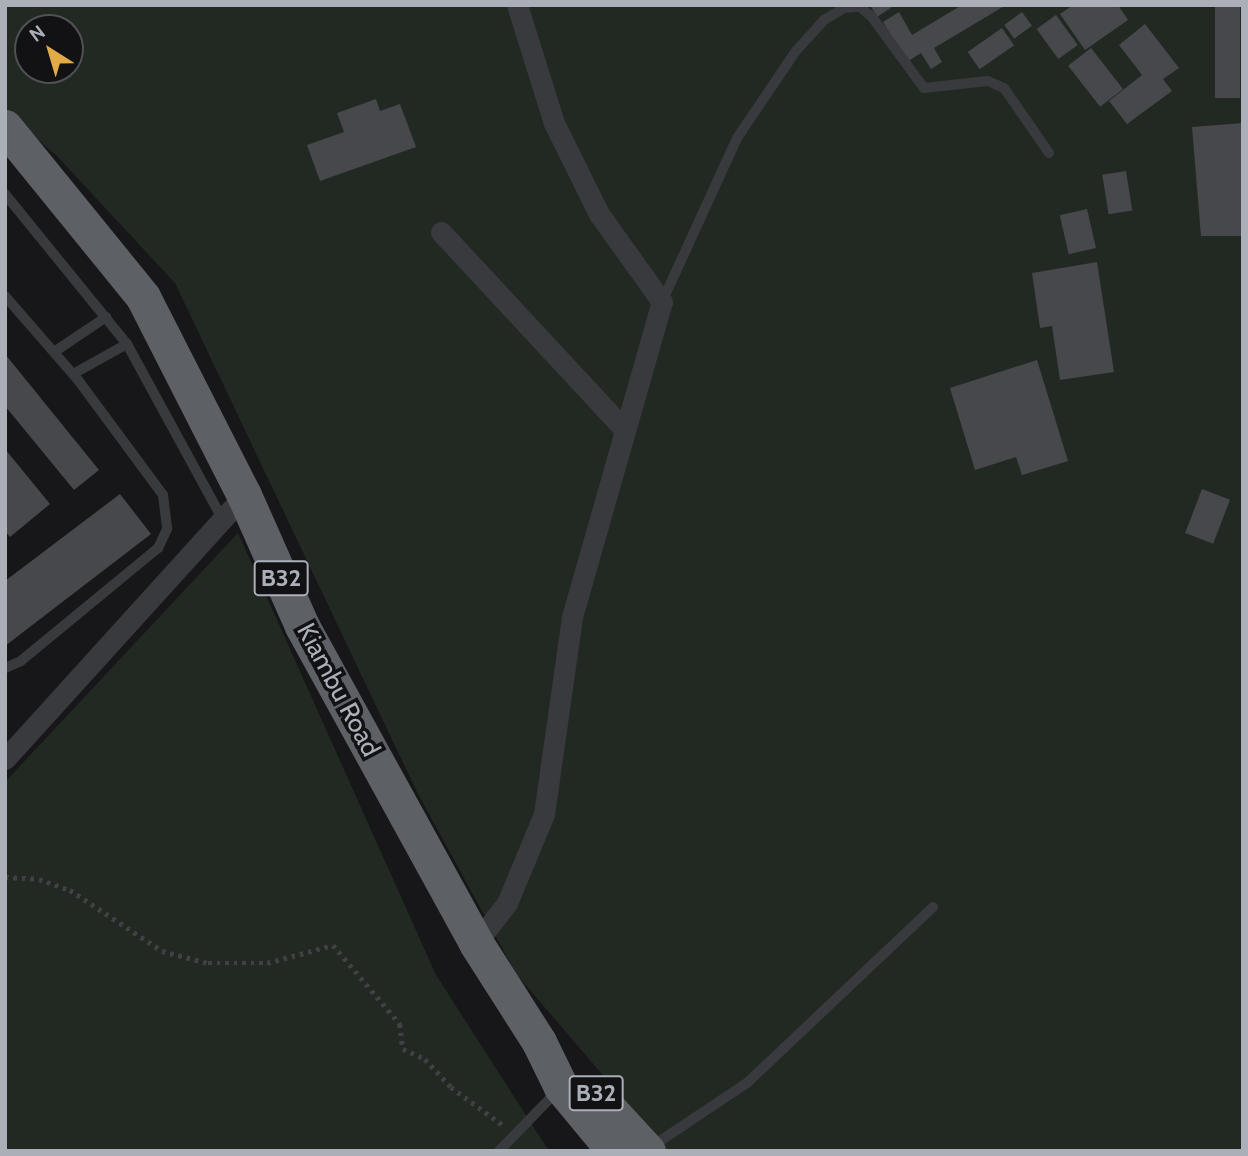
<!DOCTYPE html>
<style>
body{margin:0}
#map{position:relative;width:1248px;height:1156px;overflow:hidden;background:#171719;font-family:Cabin,sans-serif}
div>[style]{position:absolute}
.green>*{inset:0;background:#222923}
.building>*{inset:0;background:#46484c;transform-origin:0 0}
.path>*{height:4.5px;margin-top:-2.25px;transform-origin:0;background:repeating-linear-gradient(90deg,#3f4145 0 3.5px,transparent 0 8.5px)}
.service>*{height:10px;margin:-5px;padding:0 5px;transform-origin:5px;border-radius:5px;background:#393a3e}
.minor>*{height:21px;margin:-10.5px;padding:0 10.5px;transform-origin:10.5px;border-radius:10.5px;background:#393a3e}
.trunk>*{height:35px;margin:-17.5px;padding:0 17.5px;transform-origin:17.5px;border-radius:17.5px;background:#5d6065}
span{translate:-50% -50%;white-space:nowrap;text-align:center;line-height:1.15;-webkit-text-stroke:7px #121214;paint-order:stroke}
.shield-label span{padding:2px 5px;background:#121214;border:2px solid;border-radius:5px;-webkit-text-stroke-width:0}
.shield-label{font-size:24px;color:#abafb8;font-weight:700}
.street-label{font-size:26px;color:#abafb8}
.frame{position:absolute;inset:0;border:7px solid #abafb8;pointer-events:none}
.north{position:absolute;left:14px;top:14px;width:70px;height:70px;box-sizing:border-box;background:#121214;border:2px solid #4f5156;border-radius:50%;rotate:323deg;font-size:19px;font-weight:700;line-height:28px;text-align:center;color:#abafb8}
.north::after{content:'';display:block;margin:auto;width:24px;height:32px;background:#e1ab48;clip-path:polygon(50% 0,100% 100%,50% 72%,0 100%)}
</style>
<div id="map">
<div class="green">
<i style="clip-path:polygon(evenodd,5px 5px,1243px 5px,1243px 1151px,668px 1151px,517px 975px,417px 792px,175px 283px,56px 155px,5px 112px,5px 5px,28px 28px,70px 28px,70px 70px,28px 70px,28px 28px)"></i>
<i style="clip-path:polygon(238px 533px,436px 975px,549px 1151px,5px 1151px,5px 782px)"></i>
</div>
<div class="building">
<i style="clip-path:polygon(870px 5px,895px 5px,877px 17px)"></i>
<i style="clip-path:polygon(962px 5px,1006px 5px,934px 48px,942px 62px,931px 69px,921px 53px,907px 62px,883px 22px,899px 12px,912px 35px)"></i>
<i style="clip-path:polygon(1073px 5px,1118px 5px,1128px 20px,1085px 50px,1060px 14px)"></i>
<i style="left:1215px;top:5px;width:25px;height:93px"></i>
<i style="left:1022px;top:12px;width:17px;height:22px;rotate:54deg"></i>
<i style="left:1056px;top:15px;width:37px;height:24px;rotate:54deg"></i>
<i style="clip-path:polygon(1145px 24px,1179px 68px,1163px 79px,1172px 91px,1127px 124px,1109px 101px,1142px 75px,1119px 45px)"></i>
<i style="left:1002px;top:28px;width:21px;height:42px;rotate:55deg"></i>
<i style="left:1091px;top:48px;width:52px;height:29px;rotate:52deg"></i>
<i style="clip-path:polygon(376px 99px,380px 111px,400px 104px,416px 147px,320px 181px,307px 145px,344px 132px,337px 113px)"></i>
<i style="clip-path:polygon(1243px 123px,1243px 236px,1201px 236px,1192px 127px)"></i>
<i style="left:1126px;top:171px;width:40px;height:24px;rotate:81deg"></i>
<i style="left:1087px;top:209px;width:40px;height:28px;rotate:77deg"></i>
<i style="clip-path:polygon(1097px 262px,1114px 372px,1060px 380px,1052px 326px,1040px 328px,1032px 273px)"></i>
<i style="clip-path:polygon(5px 354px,99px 470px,74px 490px,5px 406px)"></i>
<i style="clip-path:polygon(1037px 360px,1068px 461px,1022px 475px,1016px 457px,975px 470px,950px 388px)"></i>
<i style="clip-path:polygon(5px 449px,50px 504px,10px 537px,5px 531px)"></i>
<i style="left:1202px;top:489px;width:30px;height:47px;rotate:21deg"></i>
<i style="clip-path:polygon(120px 494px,151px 534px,5px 646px,5px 581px)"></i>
</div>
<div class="path">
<i style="left:5px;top:877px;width:34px;rotate:3deg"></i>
<i style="left:39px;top:879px;width:33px;rotate:20deg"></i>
<i style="left:70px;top:890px;width:110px;rotate:33.5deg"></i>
<i style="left:162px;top:951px;width:48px;rotate:14.6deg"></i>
<i style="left:208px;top:963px;width:59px"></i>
<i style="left:267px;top:963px;width:68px;rotate:-15.3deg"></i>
<i style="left:333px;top:945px;width:104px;rotate:49.7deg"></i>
<i style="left:400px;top:1024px;width:25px;rotate:83deg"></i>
<i style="left:403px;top:1049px;width:24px;rotate:24deg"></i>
<i style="left:425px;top:1059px;width:38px;rotate:47deg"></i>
<i style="left:451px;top:1087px;width:66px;rotate:36.3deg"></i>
</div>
<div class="service">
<i style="left:5px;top:194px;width:193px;rotate:50.9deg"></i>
<i style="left:127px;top:344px;width:198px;rotate:61.4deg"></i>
<i style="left:5px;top:296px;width:111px;rotate:49deg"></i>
<i style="left:78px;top:380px;width:143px;rotate:53.5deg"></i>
<i style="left:163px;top:495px;width:34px;rotate:83deg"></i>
<i style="left:167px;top:529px;width:21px;rotate:115deg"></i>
<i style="left:158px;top:548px;width:178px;rotate:140.5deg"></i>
<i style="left:21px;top:661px;width:17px;rotate:156deg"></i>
<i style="left:662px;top:302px;width:180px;rotate:-65.4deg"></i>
<i style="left:737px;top:138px;width:105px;rotate:-55.9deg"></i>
<i style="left:796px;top:51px;width:42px;rotate:-47.9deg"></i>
<i style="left:824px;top:20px;width:23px;rotate:-31deg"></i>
<i style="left:844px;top:8px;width:16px;rotate:-4deg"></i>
<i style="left:860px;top:7px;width:16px;rotate:40deg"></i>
<i style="left:872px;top:17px;width:88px;rotate:53.8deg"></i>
<i style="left:924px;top:88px;width:64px;rotate:-6.2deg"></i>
<i style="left:988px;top:81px;width:17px;rotate:24deg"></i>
<i style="left:1004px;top:88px;width:79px;rotate:55.3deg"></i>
<i style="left:54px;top:352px;width:63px;rotate:-33.9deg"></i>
<i style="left:73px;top:374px;width:62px;rotate:-29.1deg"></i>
<i style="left:651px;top:1147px;width:115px;rotate:-33.7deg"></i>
<i style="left:747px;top:1083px;width:256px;rotate:-43.4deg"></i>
<i style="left:499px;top:1151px;width:86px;rotate:-45.9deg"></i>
</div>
<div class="minor">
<i style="left:441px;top:232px;width:270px;rotate:47.1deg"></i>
<i style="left:5px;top:759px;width:356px;rotate:-47.8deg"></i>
<i style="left:476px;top:943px;width:51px;rotate:-52.2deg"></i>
<i style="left:507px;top:903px;width:96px;rotate:-67.4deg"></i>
<i style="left:544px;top:814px;width:199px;rotate:-81.9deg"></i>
<i style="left:572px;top:617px;width:328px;rotate:-74.1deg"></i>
<i style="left:662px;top:302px;width:108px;rotate:-125.6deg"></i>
<i style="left:599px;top:214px;width:102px;rotate:-116.3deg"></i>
<i style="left:554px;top:123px;width:124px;rotate:-107.4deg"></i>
</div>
<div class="trunk">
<i style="left:5px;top:127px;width:219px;rotate:50.9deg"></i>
<i style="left:143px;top:297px;width:222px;rotate:63deg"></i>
<i style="left:244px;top:495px;width:143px;rotate:66.1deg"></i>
<i style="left:302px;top:626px;width:362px;rotate:61.2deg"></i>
<i style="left:476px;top:943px;width:117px;rotate:57.5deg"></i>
<i style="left:539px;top:1042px;width:50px;rotate:63.9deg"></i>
<i style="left:561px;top:1087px;width:83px;rotate:50.4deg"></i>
<i style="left:602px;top:1101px;width:68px;rotate:47.4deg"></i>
</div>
<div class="shield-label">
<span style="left:281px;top:578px">B32</span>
<span style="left:596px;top:1093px">B32</span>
</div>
<div class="street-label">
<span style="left:338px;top:690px;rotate:62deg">Kiambu Road</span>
</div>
<div class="frame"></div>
<div class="north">N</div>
</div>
